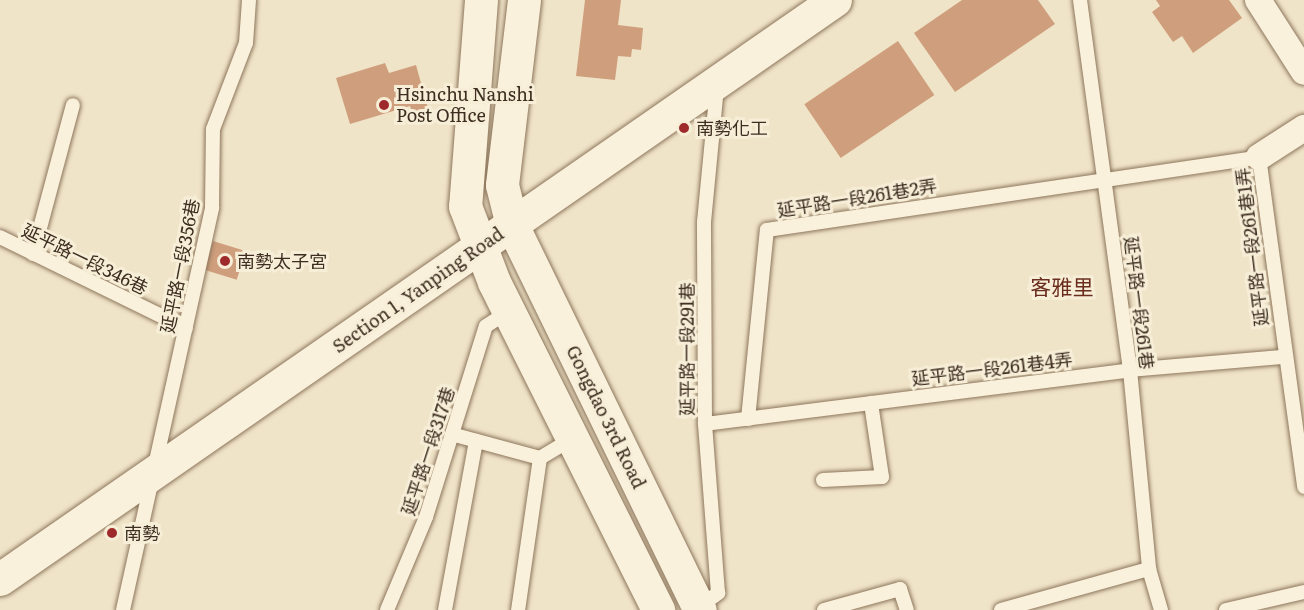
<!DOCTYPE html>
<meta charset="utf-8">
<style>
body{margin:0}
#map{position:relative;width:1304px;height:610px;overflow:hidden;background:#f0e4c8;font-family:Literata,"Noto Sans TC",serif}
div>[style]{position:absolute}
.building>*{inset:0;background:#cf9f7d;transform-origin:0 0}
.roads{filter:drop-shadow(0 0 2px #8d765c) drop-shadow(0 0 2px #8d765c)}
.lane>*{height:14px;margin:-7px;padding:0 7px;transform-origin:7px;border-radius:7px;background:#faf1dc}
.street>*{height:26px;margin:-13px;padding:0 13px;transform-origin:13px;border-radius:13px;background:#faf1dc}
.secondary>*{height:33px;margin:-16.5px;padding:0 16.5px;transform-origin:16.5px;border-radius:16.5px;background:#faf1dc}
.dots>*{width:16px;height:16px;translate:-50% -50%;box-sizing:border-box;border:3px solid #f7eed8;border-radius:50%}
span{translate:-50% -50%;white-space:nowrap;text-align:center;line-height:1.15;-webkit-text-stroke:6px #f7eed8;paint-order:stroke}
.poi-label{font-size:18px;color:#3d2e20}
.left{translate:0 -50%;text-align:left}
.street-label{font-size:18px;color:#3d2e20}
.quarter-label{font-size:21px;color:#6b2e1e}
</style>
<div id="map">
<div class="building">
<i style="clip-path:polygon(585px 0,621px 0,618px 25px,643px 28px,641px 50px,632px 49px,631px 57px,618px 56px,615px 80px,576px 76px)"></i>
<i style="clip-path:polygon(962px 0,1038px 0,1055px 24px,955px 92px,914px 33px)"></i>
<i style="clip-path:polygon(1156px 0,1229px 0,1242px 18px,1193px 53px,1182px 36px,1173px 42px,1152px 12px,1160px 6px)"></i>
<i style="left:898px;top:41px;width:65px;height:113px;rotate:56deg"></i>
<i style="clip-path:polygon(385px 63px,389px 73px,416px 65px,429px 112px,414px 117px,410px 106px,350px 124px,336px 78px)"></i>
<i style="left:213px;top:241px;width:34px;height:30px;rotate:17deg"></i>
</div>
<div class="roads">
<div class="lane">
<i style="left:1080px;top:0;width:373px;rotate:82.3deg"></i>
<i style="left:1130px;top:370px;width:200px;rotate:84.5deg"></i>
<i style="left:1149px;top:569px;width:43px;rotate:73.7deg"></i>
<i style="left:0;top:237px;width:207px;rotate:26.1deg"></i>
<i style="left:33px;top:254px;width:154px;rotate:-75deg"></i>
<i style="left:748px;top:419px;width:190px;rotate:-84.3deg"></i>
<i style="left:767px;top:230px;width:497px;rotate:-8.4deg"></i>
<i style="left:1259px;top:157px;width:333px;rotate:82.2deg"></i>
<i style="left:705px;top:424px;width:428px;rotate:-7.2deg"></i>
<i style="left:1130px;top:370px;width:154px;rotate:-4.9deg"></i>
<i style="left:455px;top:435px;width:88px;rotate:15.1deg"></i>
<i style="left:540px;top:458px;width:154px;rotate:98.2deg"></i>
<i style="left:540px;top:458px;width:37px;rotate:-31deg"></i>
<i style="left:823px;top:480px;width:59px;rotate:-2.9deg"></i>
<i style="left:882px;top:477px;width:75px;rotate:-98.5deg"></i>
<i style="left:699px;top:607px;width:24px;rotate:-36deg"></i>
<i style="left:718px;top:593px;width:169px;rotate:-94.4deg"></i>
<i style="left:705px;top:424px;width:202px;rotate:-90.3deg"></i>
<i style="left:704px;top:222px;width:136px;rotate:-84.5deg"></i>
<i style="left:123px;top:610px;width:412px;rotate:-77.5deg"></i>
<i style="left:212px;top:208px;width:79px;rotate:-89.3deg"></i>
<i style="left:213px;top:129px;width:92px;rotate:-69deg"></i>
<i style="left:246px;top:43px;width:43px;rotate:-86deg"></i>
<i style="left:387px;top:610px;width:101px;rotate:-67.2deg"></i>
<i style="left:426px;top:517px;width:200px;rotate:-72.6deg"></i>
<i style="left:486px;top:326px;width:27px;rotate:-33deg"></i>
<i style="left:445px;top:610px;width:172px;rotate:-79.6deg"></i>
<i style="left:824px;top:610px;width:79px;rotate:-15.4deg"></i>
<i style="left:900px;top:589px;width:22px;rotate:72deg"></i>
<i style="left:1001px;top:610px;width:154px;rotate:-15.5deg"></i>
<i style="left:1226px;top:610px;width:80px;rotate:-13deg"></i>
</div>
<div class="street">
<i style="left:1258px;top:0;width:85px;rotate:57.4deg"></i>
<i style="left:1259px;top:157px;width:54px;rotate:-32.8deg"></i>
</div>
<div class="secondary">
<i style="left:481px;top:0;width:207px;rotate:94.4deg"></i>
<i style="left:465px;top:206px;width:81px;rotate:69.1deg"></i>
<i style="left:494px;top:282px;width:367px;rotate:63.4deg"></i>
<i style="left:524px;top:0;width:186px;rotate:96.8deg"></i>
<i style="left:502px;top:185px;width:41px;rotate:76deg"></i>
<i style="left:512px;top:225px;width:428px;rotate:64deg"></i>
<i style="left:0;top:579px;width:1016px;rotate:-34.74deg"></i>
</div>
</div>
<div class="dots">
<i style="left:384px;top:105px;background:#9e2a2b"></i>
<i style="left:684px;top:128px;background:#9e2a2b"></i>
<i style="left:225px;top:261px;background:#9e2a2b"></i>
<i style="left:112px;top:533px;background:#9e2a2b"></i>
</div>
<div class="poi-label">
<span class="left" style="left:396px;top:105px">Hsinchu Nanshi<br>Post Office</span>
<span class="left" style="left:696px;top:128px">南勢化工</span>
<span class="left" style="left:237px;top:261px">南勢太子宮</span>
<span class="left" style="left:124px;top:533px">南勢</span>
</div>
<div class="street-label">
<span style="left:857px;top:198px;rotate:-9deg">延平路一段261巷2弄</span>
<span style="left:1252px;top:247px;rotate:-97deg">延平路一段261巷1弄</span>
<span style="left:85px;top:259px;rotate:26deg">延平路一段346巷</span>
<span style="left:180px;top:266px;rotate:-79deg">延平路一段356巷</span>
<span style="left:418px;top:290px;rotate:-35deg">Section 1, Yanping Road</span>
<span style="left:1139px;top:303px;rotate:83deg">延平路一段261巷</span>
<span style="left:687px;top:349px;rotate:-90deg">延平路一段291巷</span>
<span style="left:992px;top:369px;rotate:-7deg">延平路一段261巷4弄</span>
<span style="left:606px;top:417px;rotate:64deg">Gongdao 3rd Road</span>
<span style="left:428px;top:451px;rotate:-72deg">延平路一段317巷</span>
</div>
<div class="quarter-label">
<span style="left:1062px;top:286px">客雅里</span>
</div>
</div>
